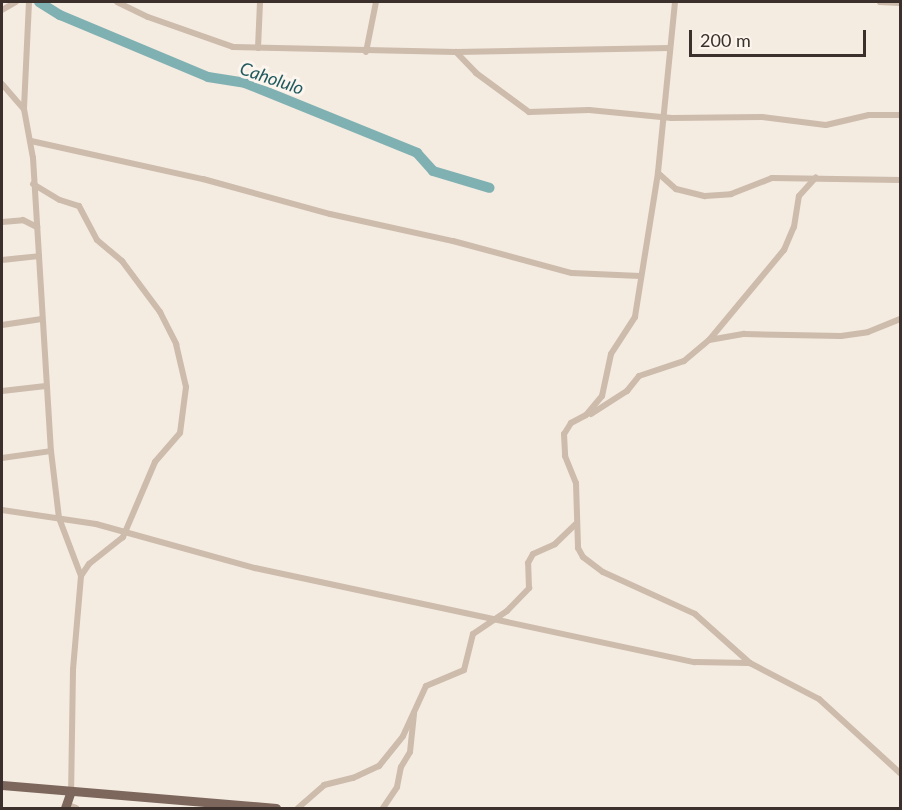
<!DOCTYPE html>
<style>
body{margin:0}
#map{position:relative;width:902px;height:810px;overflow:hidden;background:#f4ebe1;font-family:Lato,sans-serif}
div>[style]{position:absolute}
.river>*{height:10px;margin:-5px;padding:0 5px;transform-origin:5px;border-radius:5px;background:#7fb0b2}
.minor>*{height:6px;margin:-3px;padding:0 3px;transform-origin:3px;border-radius:3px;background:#cdbbac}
.primary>*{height:9px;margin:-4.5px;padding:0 4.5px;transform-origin:4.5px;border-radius:4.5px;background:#7d675c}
span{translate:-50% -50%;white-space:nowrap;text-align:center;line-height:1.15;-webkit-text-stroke:6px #fbf5ee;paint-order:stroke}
.water-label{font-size:18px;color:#1f5a5e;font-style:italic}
.frame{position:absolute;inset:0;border:3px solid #3b302b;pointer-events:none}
.scale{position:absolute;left:689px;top:30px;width:177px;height:27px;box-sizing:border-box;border:3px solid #3b302b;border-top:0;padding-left:8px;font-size:18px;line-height:21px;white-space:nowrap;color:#3b302b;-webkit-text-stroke:4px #fbf5ee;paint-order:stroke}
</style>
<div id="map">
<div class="river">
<i style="left:39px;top:2px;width:25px;rotate:32deg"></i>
<i style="left:60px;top:15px;width:160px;rotate:22.7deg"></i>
<i style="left:208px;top:77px;width:37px;rotate:9deg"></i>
<i style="left:245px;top:83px;width:186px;rotate:22.1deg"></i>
<i style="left:417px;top:153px;width:24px;rotate:48deg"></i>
<i style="left:433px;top:171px;width:59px;rotate:16.6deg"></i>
</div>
<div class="minor">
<i style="left:29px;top:2px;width:107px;rotate:92.7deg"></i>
<i style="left:24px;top:109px;width:50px;rotate:79.6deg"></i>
<i style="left:33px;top:158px;width:294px;rotate:86.5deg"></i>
<i style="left:51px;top:451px;width:67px;rotate:83.2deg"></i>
<i style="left:59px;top:518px;width:62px;rotate:69.2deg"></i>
<i style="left:81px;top:576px;width:94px;rotate:94.9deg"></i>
<i style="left:73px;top:670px;width:121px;rotate:90.9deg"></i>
<i style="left:117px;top:2px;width:34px;rotate:26deg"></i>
<i style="left:148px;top:17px;width:90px;rotate:19.4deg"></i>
<i style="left:233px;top:47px;width:223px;rotate:1.3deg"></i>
<i style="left:456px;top:52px;width:214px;rotate:-1.1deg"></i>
<i style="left:675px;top:2px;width:172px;rotate:95.7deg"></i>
<i style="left:658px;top:173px;width:146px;rotate:99.1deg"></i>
<i style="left:635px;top:317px;width:44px;rotate:123deg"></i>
<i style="left:611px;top:354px;width:43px;rotate:102.1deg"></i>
<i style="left:602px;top:396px;width:25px;rotate:130deg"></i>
<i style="left:586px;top:415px;width:17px;rotate:152deg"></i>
<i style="left:571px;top:423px;width:13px;rotate:122deg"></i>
<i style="left:564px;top:434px;width:22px;rotate:87deg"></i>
<i style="left:565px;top:456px;width:29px;rotate:68deg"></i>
<i style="left:576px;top:483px;width:65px;rotate:88.2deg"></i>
<i style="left:578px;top:548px;width:10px;rotate:61deg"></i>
<i style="left:583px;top:557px;width:25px;rotate:37deg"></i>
<i style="left:603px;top:572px;width:101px;rotate:24.5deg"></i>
<i style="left:695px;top:614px;width:74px;rotate:41.7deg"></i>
<i style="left:750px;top:663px;width:78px;rotate:27.6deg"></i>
<i style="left:819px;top:699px;width:110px;rotate:42.4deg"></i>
<i style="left:880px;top:2px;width:20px;rotate:3deg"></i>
<i style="left:2px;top:10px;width:16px;rotate:-30deg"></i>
<i style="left:258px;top:48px;width:46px;rotate:-87.5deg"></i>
<i style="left:366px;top:52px;width:51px;rotate:-78.7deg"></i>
<i style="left:456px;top:52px;width:29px;rotate:46deg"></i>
<i style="left:476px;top:73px;width:66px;rotate:36.3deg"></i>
<i style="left:529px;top:112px;width:60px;rotate:-1.9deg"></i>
<i style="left:589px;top:110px;width:83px;rotate:5.5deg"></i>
<i style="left:672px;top:118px;width:90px;rotate:-0.6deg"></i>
<i style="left:762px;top:117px;width:64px;rotate:7.1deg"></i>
<i style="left:826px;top:125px;width:44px;rotate:-13.1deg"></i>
<i style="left:869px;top:115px;width:31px"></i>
<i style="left:2px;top:84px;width:33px;rotate:49deg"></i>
<i style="left:31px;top:141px;width:176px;rotate:12.5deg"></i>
<i style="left:203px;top:179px;width:132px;rotate:15.4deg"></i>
<i style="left:330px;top:214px;width:126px;rotate:12.4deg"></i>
<i style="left:453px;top:241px;width:123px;rotate:15.1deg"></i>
<i style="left:572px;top:273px;width:68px;rotate:2.5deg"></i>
<i style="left:658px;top:173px;width:24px;rotate:42deg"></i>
<i style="left:676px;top:189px;width:30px;rotate:14deg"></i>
<i style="left:705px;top:196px;width:26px;rotate:-4deg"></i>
<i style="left:731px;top:194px;width:44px;rotate:-21.3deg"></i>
<i style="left:772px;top:178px;width:128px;rotate:0.9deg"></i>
<i style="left:33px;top:184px;width:31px;rotate:31deg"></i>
<i style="left:60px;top:200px;width:20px;rotate:18deg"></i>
<i style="left:79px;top:206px;width:38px;rotate:62deg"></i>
<i style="left:97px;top:240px;width:33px;rotate:40deg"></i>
<i style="left:122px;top:261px;width:64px;rotate:53.3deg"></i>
<i style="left:160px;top:312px;width:36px;rotate:63deg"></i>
<i style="left:176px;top:344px;width:44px;rotate:76.9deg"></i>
<i style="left:186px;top:387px;width:46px;rotate:97.4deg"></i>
<i style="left:180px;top:433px;width:38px;rotate:131deg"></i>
<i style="left:155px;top:462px;width:82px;rotate:113.1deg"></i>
<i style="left:123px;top:537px;width:43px;rotate:141.5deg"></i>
<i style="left:89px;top:564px;width:14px;rotate:124deg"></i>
<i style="left:2px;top:222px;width:21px;rotate:-5deg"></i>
<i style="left:23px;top:220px;width:16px;rotate:27deg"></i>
<i style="left:2px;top:260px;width:37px;rotate:-6deg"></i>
<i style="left:2px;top:325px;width:40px;rotate:-8.5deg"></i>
<i style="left:710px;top:339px;width:116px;rotate:-50.3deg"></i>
<i style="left:784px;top:250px;width:25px;rotate:-67deg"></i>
<i style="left:794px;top:227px;width:31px;rotate:-81deg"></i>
<i style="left:799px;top:196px;width:25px;rotate:-48deg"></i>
<i style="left:2px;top:391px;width:44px;rotate:-6.5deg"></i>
<i style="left:591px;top:414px;width:43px;rotate:-32.6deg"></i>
<i style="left:627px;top:391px;width:19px;rotate:-51deg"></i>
<i style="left:639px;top:376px;width:47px;rotate:-18.4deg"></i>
<i style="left:684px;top:361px;width:33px;rotate:-40deg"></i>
<i style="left:709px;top:340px;width:36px;rotate:-10deg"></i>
<i style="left:744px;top:334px;width:97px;rotate:1.2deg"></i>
<i style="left:841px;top:336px;width:27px;rotate:-8deg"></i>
<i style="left:868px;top:332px;width:35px;rotate:-22deg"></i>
<i style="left:2px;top:458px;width:49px;rotate:-8.1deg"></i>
<i style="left:2px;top:510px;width:95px;rotate:8.5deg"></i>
<i style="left:96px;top:524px;width:165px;rotate:15.5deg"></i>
<i style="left:255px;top:568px;width:450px;rotate:12.1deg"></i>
<i style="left:695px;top:662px;width:54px;rotate:1.1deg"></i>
<i style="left:66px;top:804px;width:11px;rotate:22deg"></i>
<i style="left:298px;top:808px;width:35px;rotate:-41deg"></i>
<i style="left:324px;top:785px;width:30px;rotate:-14deg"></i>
<i style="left:353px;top:778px;width:29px;rotate:-25deg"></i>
<i style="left:379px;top:766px;width:38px;rotate:-51deg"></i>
<i style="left:403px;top:736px;width:55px;rotate:-65.3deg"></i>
<i style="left:426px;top:686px;width:41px;rotate:-22.8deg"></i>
<i style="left:464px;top:670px;width:37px;rotate:-76deg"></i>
<i style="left:473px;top:634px;width:41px;rotate:-34.1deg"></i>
<i style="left:507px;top:611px;width:32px;rotate:-46deg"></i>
<i style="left:529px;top:588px;width:25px;rotate:-92deg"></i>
<i style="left:528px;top:563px;width:10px;rotate:-61deg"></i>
<i style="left:533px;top:554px;width:24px;rotate:-24deg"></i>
<i style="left:555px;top:544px;width:29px;rotate:-44deg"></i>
<i style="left:383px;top:808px;width:25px;rotate:-56deg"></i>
<i style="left:397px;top:787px;width:20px;rotate:-79deg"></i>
<i style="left:401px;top:767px;width:17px;rotate:-59deg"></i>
<i style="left:410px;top:752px;width:39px;rotate:-84deg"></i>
</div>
<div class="primary">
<i style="left:2px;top:785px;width:275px;rotate:4.8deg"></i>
<i style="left:65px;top:808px;width:18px;rotate:-71deg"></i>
</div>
<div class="water-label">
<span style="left:272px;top:78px;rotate:19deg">Caholulo</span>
</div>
<div class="frame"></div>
<div class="scale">200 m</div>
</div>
